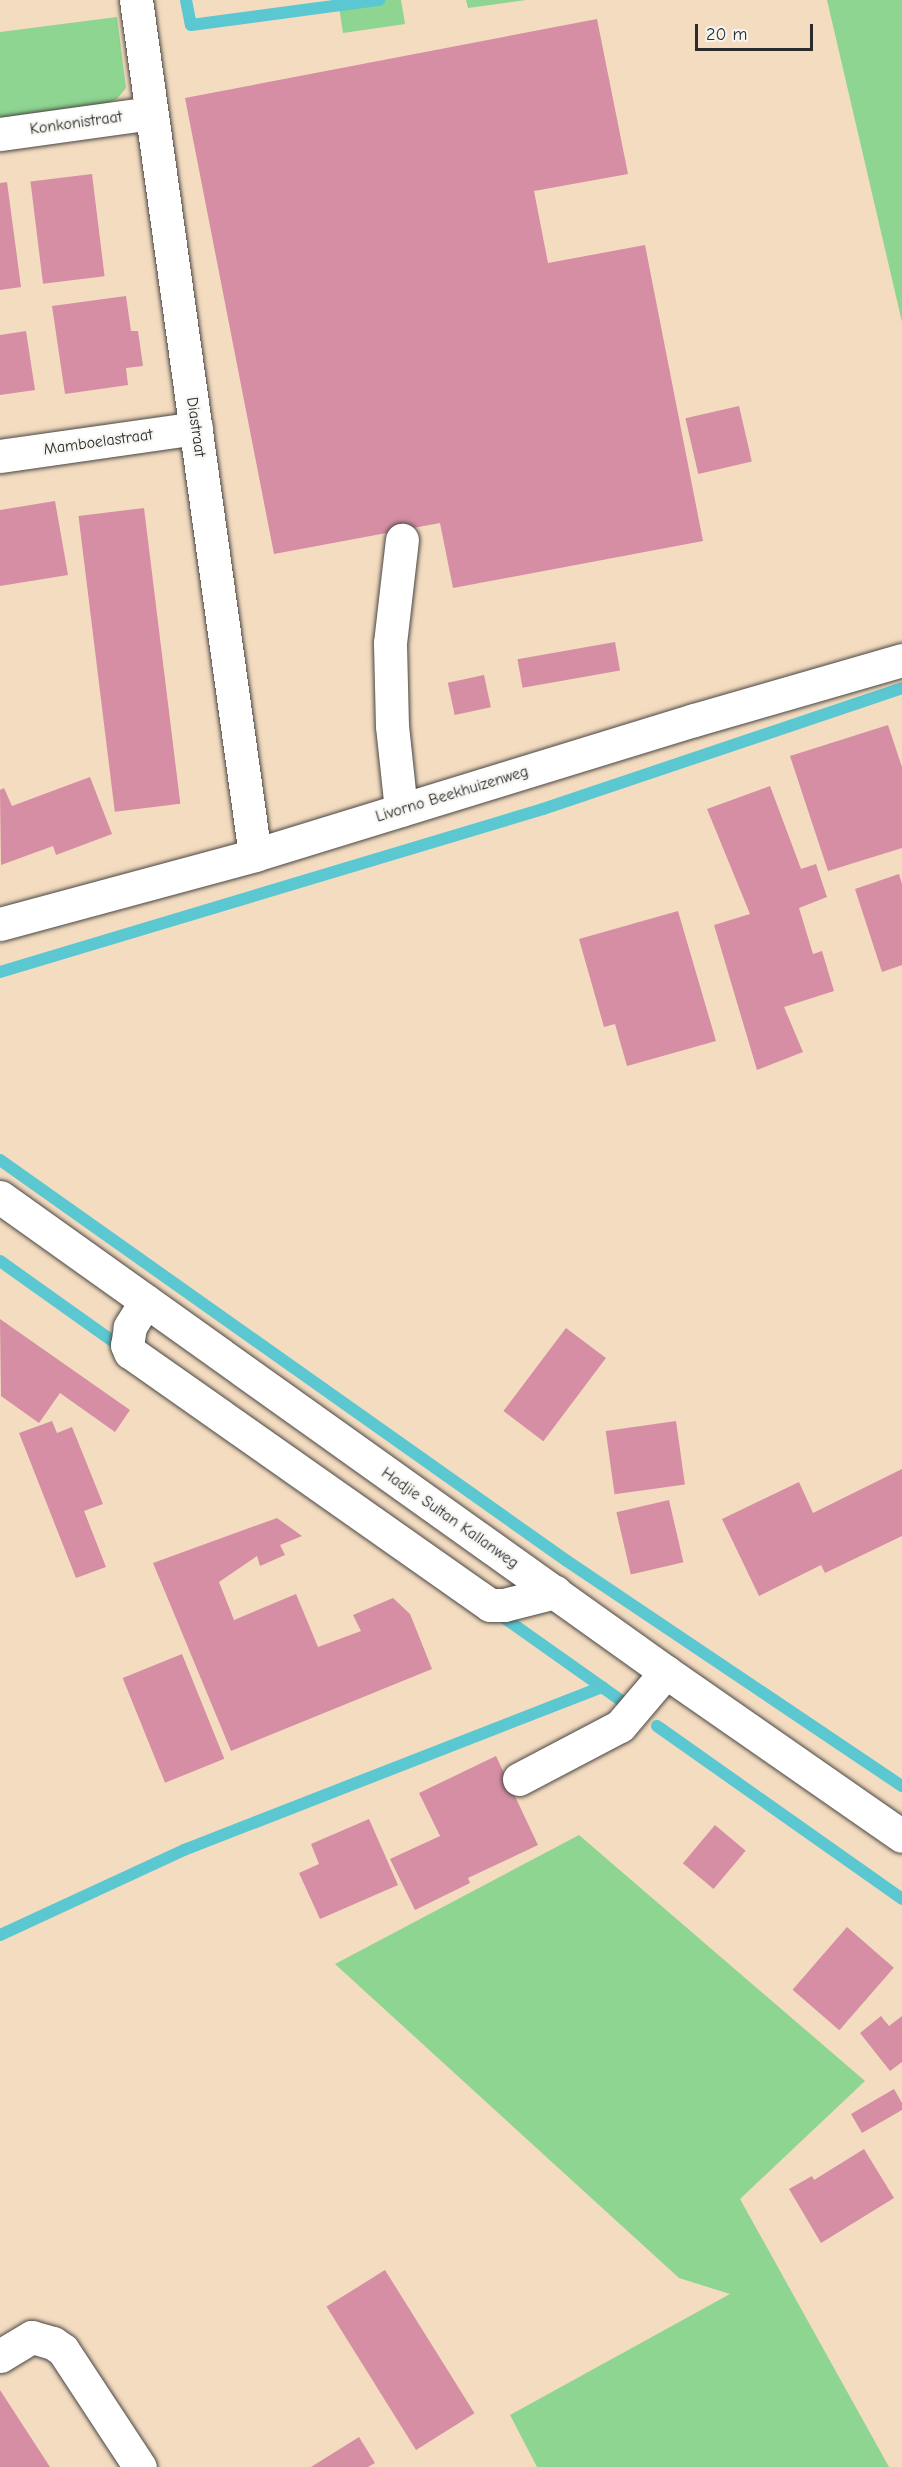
<!DOCTYPE html>
<style>
body{margin:0}
#map{position:relative;width:902px;height:2467px;overflow:hidden;background:#f4dcc1;font-family:"Comic Neue",sans-serif}
div>[style]{position:absolute}
.green>*{inset:0;background:#8dd590}
.stream>*{height:12px;margin:-6px;padding:0 6px;transform-origin:6px;border-radius:6px;background:#5ac7d1}
.building>*{inset:0;background:#d58ea4;transform-origin:0 0}
.roads{filter:drop-shadow(0 0 2px #494642) drop-shadow(0 0 2px #494642)}
.minor>*{height:33px;margin:-16.5px;padding:0 16.5px;transform-origin:16.5px;border-radius:16.5px;background:#fff}
span{translate:-50% -50%;white-space:nowrap;text-align:center;line-height:1.15;-webkit-text-stroke:4.5px #f6f6f2;paint-order:stroke}
.street-label{font-size:16px;color:#2b2b2b}
.scale{position:absolute;left:695px;top:24px;width:118px;height:27px;box-sizing:border-box;border:3px solid #2b2b2b;border-top:0;padding-left:8px;font-size:18px;line-height:21px;white-space:nowrap;color:#2b2b2b;-webkit-text-stroke:4px #f6f6f2;paint-order:stroke}
</style>
<div id="map">
<div class="green">
<i style="clip-path:polygon(338px 0,401px 0,405px 24px,343px 33px)"></i>
<i style="clip-path:polygon(466px 0,526px 0,468px 8px)"></i>
<i style="clip-path:polygon(827px 0,902px 0,902px 322px)"></i>
<i style="clip-path:polygon(117px 17px,126px 88px,117px 99px,105px 104px,0 119px,0 32px)"></i>
<i style="clip-path:polygon(579px 1835px,865px 2081px,740px 2199px,889px 2467px,537px 2467px,510px 2415px,730px 2294px,679px 2278px,335px 1964px)"></i>
</div>
<div class="stream">
<i style="left:186px;top:0;width:25px;rotate:79deg"></i>
<i style="left:191px;top:25px;width:190px;rotate:-7.6deg"></i>
<i style="left:0;top:972px;width:567px;rotate:-16.71deg"></i>
<i style="left:543px;top:809px;width:379px;rotate:-18.6deg"></i>
<i style="left:0;top:1160px;width:694px;rotate:35.27deg"></i>
<i style="left:567px;top:1561px;width:404px;rotate:33.9deg"></i>
<i style="left:0;top:1261px;width:152px;rotate:35.4deg"></i>
<i style="left:496px;top:1612px;width:156px;rotate:35.3deg"></i>
<i style="left:657px;top:1726px;width:300px;rotate:35.2deg"></i>
<i style="left:0;top:1935px;width:203px;rotate:-24.8deg"></i>
<i style="left:184px;top:1850px;width:449px;rotate:-21.3deg"></i>
</div>
<div class="building">
<i style="clip-path:polygon(597px 19px,628px 174px,534px 191px,548px 263px,645px 245px,703px 541px,453px 588px,440px 523px,274px 554px,185px 98px)"></i>
<i style="left:92px;top:174px;width:103px;height:62px;rotate:83deg"></i>
<i style="clip-path:polygon(7px 182px,21px 287px,0 290px,0 183px)"></i>
<i style="clip-path:polygon(126px 296px,131px 331px,138px 331px,143px 366px,126px 368px,128px 385px,65px 394px,52px 306px)"></i>
<i style="clip-path:polygon(26px 331px,35px 390px,0 395px,0 335px)"></i>
<i style="left:739px;top:406px;width:57px;height:55px;rotate:77deg"></i>
<i style="clip-path:polygon(55px 501px,68px 575px,0 586px,0 510px)"></i>
<i style="left:144px;top:508px;width:298px;height:66px;rotate:83deg"></i>
<i style="left:615px;top:642px;width:29px;height:99px;rotate:80deg"></i>
<i style="left:484px;top:675px;width:33px;height:37px;rotate:78deg"></i>
<i style="clip-path:polygon(888px 725px,902px 767px,902px 848px,828px 871px,790px 756px)"></i>
<i style="clip-path:polygon(90px 777px,112px 834px,56px 855px,53px 846px,1px 865px,0 790px,4px 788px,12px 806px)"></i>
<i style="clip-path:polygon(770px 786px,801px 869px,816px 864px,827px 897px,799px 908px,813px 954px,822px 951px,834px 991px,784px 1007px,803px 1052px,757px 1070px,714px 925px,750px 914px,707px 809px)"></i>
<i style="clip-path:polygon(899px 874px,902px 884px,902px 965px,882px 972px,855px 889px)"></i>
<i style="clip-path:polygon(678px 911px,716px 1041px,627px 1066px,615px 1024px,604px 1027px,579px 939px)"></i>
<i style="clip-path:polygon(0 1319px,130px 1410px,115px 1432px,60px 1393px,39px 1423px,1px 1396px)"></i>
<i style="left:566px;top:1328px;width:50px;height:104px;rotate:37deg"></i>
<i style="clip-path:polygon(52px 1421px,57px 1433px,72px 1427px,103px 1504px,84px 1511px,106px 1567px,76px 1578px,19px 1433px)"></i>
<i style="left:676px;top:1421px;width:64px;height:71px;rotate:82deg"></i>
<i style="clip-path:polygon(902px 1469px,902px 1536px,825px 1573px,821px 1565px,759px 1596px,722px 1519px,799px 1482px,813px 1513px)"></i>
<i style="left:669px;top:1500px;width:64px;height:54px;rotate:77deg"></i>
<i style="clip-path:polygon(277px 1518px,302px 1536px,280px 1545px,285px 1555px,260px 1566px,257px 1556px,219px 1582px,234px 1620px,296px 1594px,318px 1647px,361px 1631px,353px 1615px,393px 1598px,410px 1614px,432px 1669px,231px 1751px,153px 1563px)"></i>
<i style="left:182px;top:1654px;width:113px;height:64px;rotate:68deg"></i>
<i style="clip-path:polygon(496px 1756px,538px 1845px,468px 1878px,470px 1883px,415px 1910px,390px 1859px,440px 1836px,419px 1793px)"></i>
<i style="clip-path:polygon(369px 1819px,398px 1885px,320px 1919px,299px 1873px,319px 1864px,311px 1844px)"></i>
<i style="left:715px;top:1825px;width:40px;height:50px;rotate:40deg"></i>
<i style="left:847px;top:1927px;width:62px;height:83px;rotate:41deg"></i>
<i style="clip-path:polygon(881px 2016px,889px 2026px,902px 2016px,902px 2062px,890px 2071px,860px 2033px)"></i>
<i style="clip-path:polygon(894px 2089px,902px 2103px,902px 2110px,862px 2133px,851px 2114px)"></i>
<i style="clip-path:polygon(864px 2149px,894px 2198px,821px 2243px,789px 2189px,812px 2176px,814px 2180px)"></i>
<i style="left:385px;top:2270px;width:169px;height:69px;rotate:58deg"></i>
<i style="clip-path:polygon(0 2390px,50px 2467px,0 2467px)"></i>
<i style="clip-path:polygon(359px 2437px,375px 2463px,368px 2467px,311px 2467px)"></i>
</div>
<div class="roads">
<div class="minor">
<i style="left:136px;top:0;width:863px;rotate:82.08deg"></i>
<i style="left:0;top:134px;width:152px;rotate:-7.9deg"></i>
<i style="left:0;top:456px;width:198px;rotate:-8.1deg"></i>
<i style="left:401px;top:810px;width:84px;rotate:-96.1deg"></i>
<i style="left:392px;top:726px;width:83px;rotate:-91.4deg"></i>
<i style="left:390px;top:643px;width:104px;rotate:-83.4deg"></i>
<i style="left:0;top:924px;width:264px;rotate:-15.1deg"></i>
<i style="left:255px;top:855px;width:459px;rotate:-17.1deg"></i>
<i style="left:694px;top:720px;width:216px;rotate:-16.1deg"></i>
<i style="left:0;top:1197px;width:818px;rotate:35.5deg"></i>
<i style="left:666px;top:1672px;width:287px;rotate:34.8deg"></i>
<i style="left:146px;top:1301px;width:31px;rotate:122deg"></i>
<i style="left:130px;top:1327px;width:18px;rotate:99deg"></i>
<i style="left:127px;top:1345px;width:8px;rotate:67deg"></i>
<i style="left:130px;top:1352px;width:440px;rotate:35.1deg"></i>
<i style="left:490px;top:1605px;width:14px"></i>
<i style="left:504px;top:1605px;width:53px;rotate:-14.3deg"></i>
<i style="left:519px;top:1779px;width:114px;rotate:-27.7deg"></i>
<i style="left:620px;top:1726px;width:71px;rotate:-49.6deg"></i>
<i style="left:0;top:2356px;width:37px;rotate:-31deg"></i>
<i style="left:32px;top:2337px;width:22px;rotate:16deg"></i>
<i style="left:53px;top:2343px;width:12px;rotate:35deg"></i>
<i style="left:63px;top:2350px;width:140px;rotate:56.7deg"></i>
</div>
</div>
<div class="street-label">
<span style="left:76px;top:123px;rotate:-8deg">Konkonistraat</span>
<span style="left:196px;top:427px;rotate:82deg">Diastraat</span>
<span style="left:98px;top:442px;rotate:-8deg">Mamboelastraat</span>
<span style="left:452px;top:794px;rotate:-17deg">Livorno Beekhuizenweg</span>
<span style="left:450px;top:1518px;rotate:35deg">Hadjie Sultan Kallanweg</span>
</div>
<div class="scale">20 m</div>
</div>
